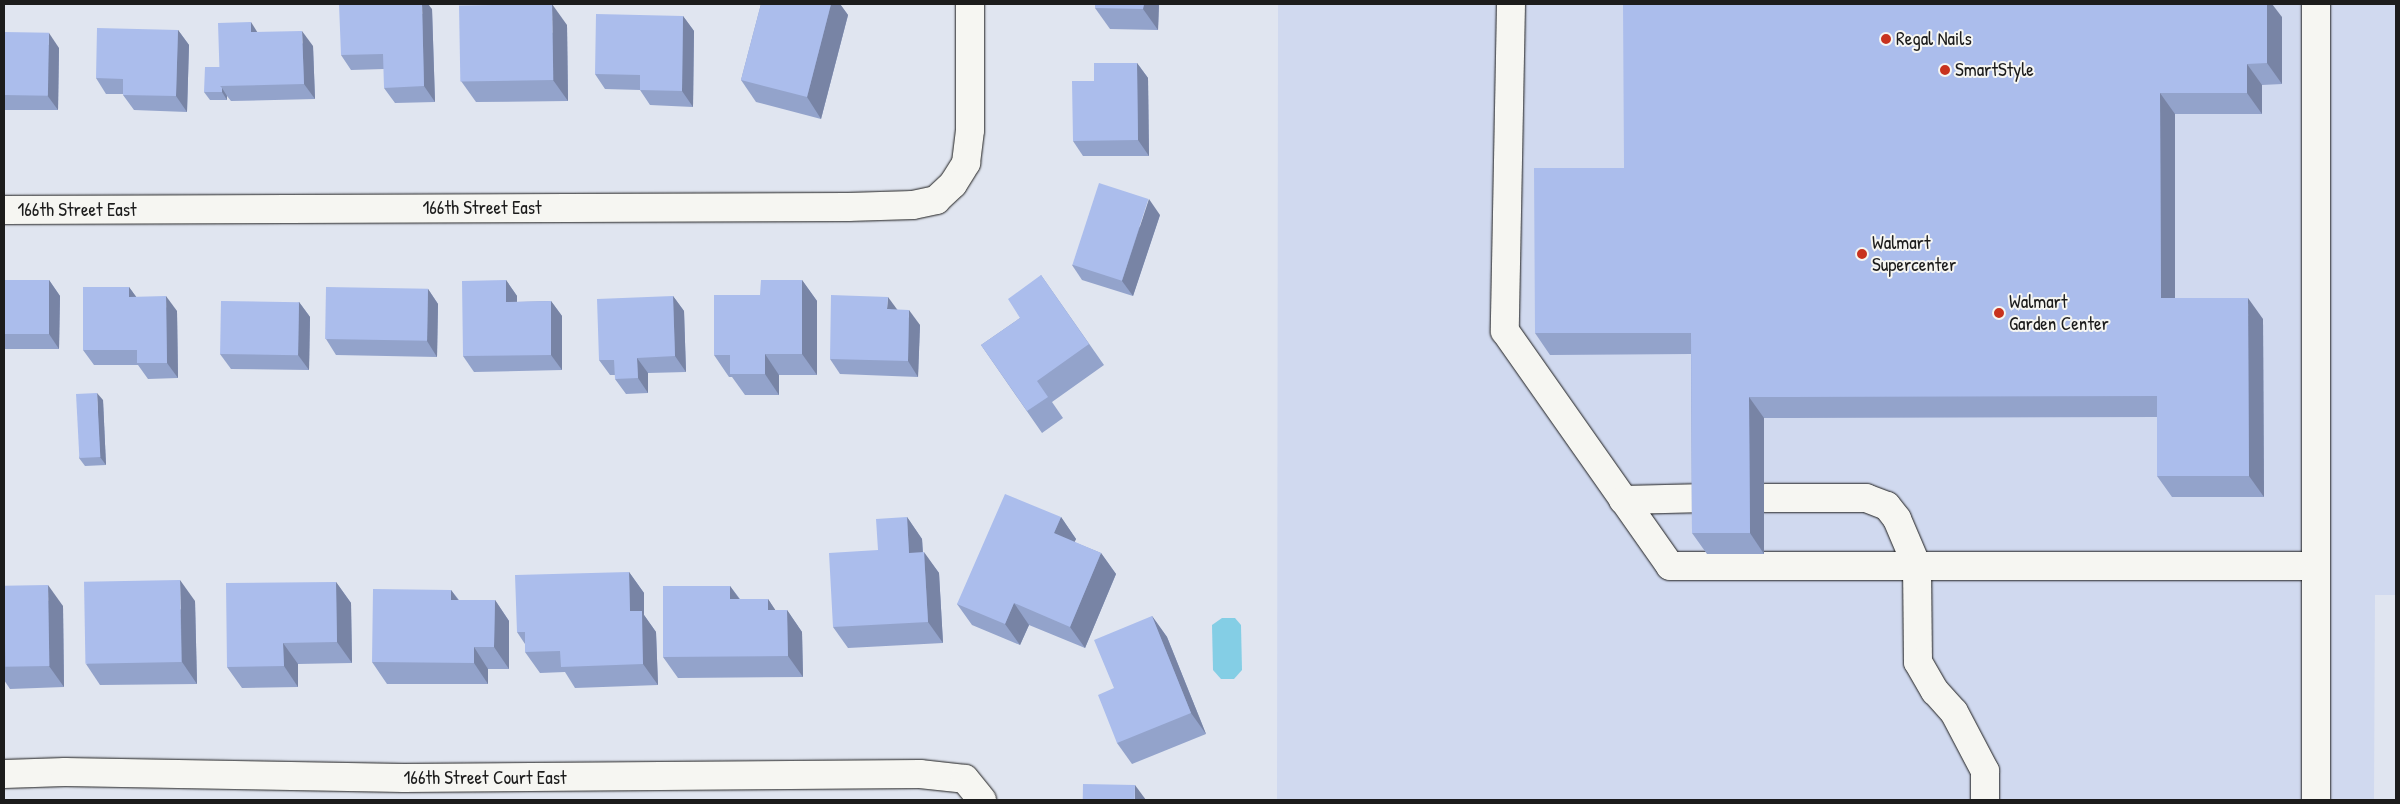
<!DOCTYPE html>
<style>
body{margin:0}
#map{position:relative;width:2400px;height:804px;overflow:hidden;background:#e0e5f0;font-family:"Patrick Hand",sans-serif}
div>[style]{position:absolute}
.built>*{inset:0;background:#d0d9ef}
.water>*{inset:0;background:#84cee5}
.roads{filter:drop-shadow(0 0 1px #1c1c1c) drop-shadow(0 0 1px #1c1c1c)}
.minor>*{height:28px;margin:-14px;padding:0 14px;transform-origin:14px;border-radius:14px;background:#f6f6f2}
.wall>*{inset:0;background:#93a3cb}
.shaded-wall>*{inset:0;background:#7884a5}
.building>*{inset:0;background:#abbdec;transform-origin:0 0}
.dots>*{width:14px;height:14px;translate:-50% -50%;box-sizing:border-box;border:2px solid #f6f6f2;border-radius:50%}
span{translate:-50% -50%;white-space:nowrap;text-align:center;line-height:1.15;-webkit-text-stroke:4px #f6f6f2;paint-order:stroke}
.poi-label{font-size:19px;color:#1c1c1c}
.left{translate:0 -50%;text-align:left}
.street-label{font-size:19px;color:#1c1c1c}
.frame{position:absolute;inset:0;border:5px solid #1c1c1c;pointer-events:none}
</style>
<div id="map">
<div class="built">
<i style="clip-path:polygon(1278px 4px,2396px 4px,2396px 595px,2375px 595px,2374px 800px,1277px 800px)"></i>
</div>
<div class="water">
<i style="clip-path:polygon(1222px 618px,1235px 618px,1241px 625px,1242px 670px,1234px 679px,1221px 679px,1213px 670px,1212px 625px)"></i>
</div>
<div class="roads">
<div class="minor">
<i style="left:1511px;top:4px;width:327px;rotate:91.1deg"></i>
<i style="left:1505px;top:331px;width:287px;rotate:54.9deg"></i>
<i style="left:1670px;top:566px;width:646px"></i>
<i style="left:4px;top:210px;width:844px;rotate:-0.2deg"></i>
<i style="left:848px;top:207px;width:65px;rotate:-1.8deg"></i>
<i style="left:913px;top:205px;width:24px;rotate:-12deg"></i>
<i style="left:936px;top:200px;width:23px;rotate:-43deg"></i>
<i style="left:953px;top:184px;width:25px;rotate:-58deg"></i>
<i style="left:966px;top:163px;width:33px;rotate:-83deg"></i>
<i style="left:970px;top:130px;width:126px;rotate:-90deg"></i>
<i style="left:1765px;top:498px;width:101px"></i>
<i style="left:1866px;top:498px;width:22px;rotate:21deg"></i>
<i style="left:1887px;top:506px;width:16px;rotate:52deg"></i>
<i style="left:1897px;top:519px;width:51px;rotate:66.9deg"></i>
<i style="left:1917px;top:566px;width:96px;rotate:89.4deg"></i>
<i style="left:1918px;top:662px;width:34px;rotate:60deg"></i>
<i style="left:1935px;top:691px;width:28px;rotate:48deg"></i>
<i style="left:1954px;top:712px;width:67px;rotate:62.3deg"></i>
<i style="left:1985px;top:771px;width:29px;rotate:90deg"></i>
<i style="left:1623px;top:500px;width:84px;rotate:-1.4deg"></i>
<i style="left:4px;top:774px;width:61px;rotate:-1.9deg"></i>
<i style="left:65px;top:772px;width:339px;rotate:1deg"></i>
<i style="left:404px;top:778px;width:516px;rotate:-0.44deg"></i>
<i style="left:920px;top:774px;width:45px;rotate:6.3deg"></i>
<i style="left:965px;top:779px;width:27px;rotate:51deg"></i>
<i style="left:2316px;top:800px;width:796px;rotate:-90deg"></i>
</div>
</div>
<div class="wall">
<i style="clip-path:polygon(761px 4px,840px 4px,848px 15px,821px 119px,756px 102px,741px 80px)"></i>
<i style="clip-path:polygon(1095px 4px,1159px 4px,1158px 30px,1110px 29px,1095px 8px)"></i>
<i style="clip-path:polygon(432px 9px,435px 102px,395px 103px,384px 88px,384px 69px,351px 70px,341px 55px)"></i>
<i style="clip-path:polygon(683px 16px,694px 31px,693px 107px,650px 105px,640px 90px,605px 89px,595px 74px)"></i>
<i style="clip-path:polygon(2282px 17px,2282px 84px,2262px 85px,2262px 114px,2175px 114px,2175px 298px,2263px 319px,2264px 497px,2172px 497px,2157px 476px,2157px 417px,1764px 418px,1764px 554px,1707px 554px,1692px 533px,1691px 354px,1550px 355px,1535px 333px,1624px 168px)"></i>
<i style="clip-path:polygon(567px 25px,568px 101px,476px 102px,461px 81px)"></i>
<i style="clip-path:polygon(178px 30px,189px 45px,187px 112px,134px 110px,123px 95px,123px 94px,106px 94px,96px 78px)"></i>
<i style="clip-path:polygon(4px 32px,59px 48px,58px 110px,4px 110px)"></i>
<i style="clip-path:polygon(257px 32px,313px 46px,315px 99px,231px 101px,227px 96px,227px 100px,210px 100px,204px 92px,220px 67px)"></i>
<i style="clip-path:polygon(1137px 63px,1148px 78px,1149px 156px,1083px 156px,1073px 141px,1094px 81px)"></i>
<i style="clip-path:polygon(1160px 215px,1133px 296px,1082px 280px,1072px 265px)"></i>
<i style="clip-path:polygon(1041px 275px,1104px 365px,1052px 402px,1063px 418px,1042px 433px,981px 345px,1020px 318px)"></i>
<i style="clip-path:polygon(4px 280px,49px 280px,60px 296px,59px 349px,4px 349px)"></i>
<i style="clip-path:polygon(506px 280px,517px 296px,517px 302px,551px 301px,562px 316px,562px 370px,474px 372px,463px 356px)"></i>
<i style="clip-path:polygon(802px 280px,817px 301px,817px 375px,779px 375px,779px 395px,745px 395px,732px 377px,729px 377px,714px 355px,760px 295px)"></i>
<i style="clip-path:polygon(129px 287px,136px 297px,177px 311px,178px 378px,148px 379px,138px 365px,94px 365px,83px 350px)"></i>
<i style="clip-path:polygon(428px 289px,438px 304px,437px 357px,336px 355px,326px 339px)"></i>
<i style="clip-path:polygon(673px 296px,684px 311px,686px 372px,648px 373px,648px 393px,626px 394px,615px 379px,615px 375px,610px 375px,599px 360px)"></i>
<i style="clip-path:polygon(299px 302px,310px 317px,309px 370px,231px 369px,220px 354px)"></i>
<i style="clip-path:polygon(897px 310px,920px 325px,918px 377px,840px 374px,830px 359px)"></i>
<i style="clip-path:polygon(103px 400px,106px 465px,85px 466px,79px 458px)"></i>
<i style="clip-path:polygon(907px 517px,922px 539px,923px 552px,939px 573px,943px 643px,848px 648px,833px 627px,878px 550px)"></i>
<i style="clip-path:polygon(1061px 517px,1076px 539px,1074px 542px,1101px 553px,1116px 574px,1085px 648px,1029px 625px,1020px 645px,972px 625px,957px 604px)"></i>
<i style="clip-path:polygon(629px 572px,644px 593px,644px 615px,656px 632px,658px 685px,575px 688px,565px 672px,540px 673px,525px 652px,525px 644px,517px 632px)"></i>
<i style="clip-path:polygon(336px 582px,351px 603px,352px 663px,298px 664px,298px 687px,242px 688px,227px 667px)"></i>
<i style="clip-path:polygon(4px 586px,63px 606px,64px 687px,10px 689px,4px 680px)"></i>
<i style="clip-path:polygon(730px 586px,740px 599px,768px 599px,775px 610px,787px 610px,802px 632px,803px 677px,678px 678px,663px 657px)"></i>
<i style="clip-path:polygon(451px 590px,459px 600px,495px 600px,509px 621px,509px 669px,488px 669px,488px 684px,387px 684px,372px 662px)"></i>
<i style="clip-path:polygon(195px 601px,197px 684px,100px 685px,86px 664px)"></i>
<i style="clip-path:polygon(1152px 616px,1167px 637px,1206px 734px,1132px 764px,1117px 743px,1114px 688px)"></i>
</div>
<div class="shaded-wall">
<i style="clip-path:polygon(422px 4px,428px 4px,432px 9px,435px 102px,424px 86px)"></i>
<i style="clip-path:polygon(552px 4px,567px 25px,568px 101px,553px 80px)"></i>
<i style="clip-path:polygon(831px 4px,840px 4px,848px 15px,821px 119px,807px 97px)"></i>
<i style="clip-path:polygon(1144px 4px,1159px 4px,1158px 30px,1143px 9px)"></i>
<i style="clip-path:polygon(2267px 4px,2272px 4px,2282px 17px,2282px 84px,2267px 63px)"></i>
<i style="clip-path:polygon(683px 16px,694px 31px,693px 107px,682px 91px)"></i>
<i style="clip-path:polygon(251px 22px,261px 38px,251px 32px)"></i>
<i style="clip-path:polygon(178px 30px,189px 45px,187px 112px,176px 96px)"></i>
<i style="clip-path:polygon(302px 31px,313px 46px,315px 99px,304px 84px)"></i>
<i style="clip-path:polygon(49px 33px,59px 48px,58px 110px,47px 95px)"></i>
<i style="clip-path:polygon(1137px 63px,1148px 78px,1149px 156px,1138px 140px)"></i>
<i style="clip-path:polygon(2247px 64px,2262px 85px,2262px 114px,2247px 93px)"></i>
<i style="clip-path:polygon(222px 88px,227px 96px,227px 100px,222px 92px)"></i>
<i style="clip-path:polygon(2160px 93px,2175px 114px,2175px 319px,2161px 298px)"></i>
<i style="clip-path:polygon(1149px 199px,1160px 215px,1133px 296px,1122px 281px)"></i>
<i style="clip-path:polygon(49px 280px,60px 296px,59px 349px,49px 334px)"></i>
<i style="clip-path:polygon(506px 280px,517px 296px,517px 317px,506px 302px)"></i>
<i style="clip-path:polygon(802px 280px,817px 301px,817px 375px,802px 354px)"></i>
<i style="clip-path:polygon(129px 287px,140px 302px,129px 297px)"></i>
<i style="clip-path:polygon(428px 289px,438px 304px,437px 357px,427px 341px)"></i>
<i style="clip-path:polygon(166px 296px,177px 311px,178px 378px,167px 363px)"></i>
<i style="clip-path:polygon(673px 296px,684px 311px,686px 372px,675px 356px)"></i>
<i style="clip-path:polygon(888px 297px,899px 312px,887px 309px)"></i>
<i style="clip-path:polygon(2248px 298px,2263px 319px,2264px 497px,2249px 476px)"></i>
<i style="clip-path:polygon(551px 301px,562px 316px,562px 370px,551px 355px)"></i>
<i style="clip-path:polygon(299px 302px,310px 317px,309px 370px,298px 355px)"></i>
<i style="clip-path:polygon(909px 310px,920px 325px,918px 377px,908px 361px)"></i>
<i style="clip-path:polygon(765px 354px,779px 375px,779px 395px,765px 374px)"></i>
<i style="clip-path:polygon(637px 358px,648px 373px,648px 393px,638px 378px)"></i>
<i style="clip-path:polygon(97px 393px,103px 400px,106px 465px,100px 457px)"></i>
<i style="clip-path:polygon(1749px 397px,1764px 418px,1764px 554px,1750px 533px)"></i>
<i style="clip-path:polygon(907px 517px,922px 539px,924px 574px,909px 553px)"></i>
<i style="clip-path:polygon(1061px 517px,1076px 539px,1069px 554px,1054px 533px)"></i>
<i style="clip-path:polygon(924px 552px,939px 573px,943px 643px,928px 622px)"></i>
<i style="clip-path:polygon(1101px 553px,1116px 574px,1085px 648px,1070px 627px)"></i>
<i style="clip-path:polygon(629px 572px,644px 593px,644px 615px,656px 632px,658px 685px,643px 664px,630px 611px)"></i>
<i style="clip-path:polygon(180px 580px,195px 601px,197px 684px,182px 662px)"></i>
<i style="clip-path:polygon(336px 582px,351px 603px,352px 663px,337px 642px)"></i>
<i style="clip-path:polygon(48px 585px,63px 606px,64px 687px,49px 666px)"></i>
<i style="clip-path:polygon(730px 586px,745px 607px,730px 599px)"></i>
<i style="clip-path:polygon(451px 590px,466px 611px,451px 600px)"></i>
<i style="clip-path:polygon(768px 599px,782px 620px,768px 610px)"></i>
<i style="clip-path:polygon(495px 600px,509px 621px,509px 669px,494px 647px)"></i>
<i style="clip-path:polygon(1014px 603px,1029px 625px,1020px 645px,1005px 624px)"></i>
<i style="clip-path:polygon(787px 610px,802px 632px,803px 677px,788px 656px)"></i>
<i style="clip-path:polygon(1152px 616px,1167px 637px,1206px 734px,1191px 713px)"></i>
<i style="clip-path:polygon(283px 643px,298px 664px,298px 687px,284px 666px)"></i>
<i style="clip-path:polygon(474px 647px,488px 669px,488px 684px,474px 663px)"></i>
<i style="clip-path:polygon(1135px 785px,1146px 800px,1135px 800px)"></i>
</div>
<div class="building">
<i style="clip-path:polygon(339px 4px,422px 4px,424px 86px,384px 88px,383px 54px,341px 55px)"></i>
<i style="left:552px;top:4px;width:76px;height:93px;rotate:89deg"></i>
<i style="clip-path:polygon(761px 4px,831px 4px,807px 97px,741px 80px)"></i>
<i style="clip-path:polygon(1095px 4px,1144px 4px,1143px 9px,1095px 8px)"></i>
<i style="clip-path:polygon(1623px 4px,2267px 4px,2267px 63px,2247px 64px,2247px 93px,2160px 93px,2161px 298px,2248px 298px,2249px 476px,2157px 476px,2157px 396px,1749px 397px,1750px 533px,1692px 533px,1691px 333px,1535px 333px,1534px 168px,1624px 168px)"></i>
<i style="clip-path:polygon(596px 14px,683px 16px,682px 91px,640px 90px,640px 75px,595px 74px)"></i>
<i style="clip-path:polygon(251px 22px,251px 32px,302px 31px,304px 84px,220px 86px,218px 23px)"></i>
<i style="clip-path:polygon(97px 28px,178px 30px,176px 96px,123px 95px,123px 79px,96px 78px)"></i>
<i style="left:4px;top:32px;width:45px;height:63px;rotate:1deg"></i>
<i style="clip-path:polygon(1094px 63px,1137px 63px,1138px 140px,1073px 141px,1072px 81px,1094px 81px)"></i>
<i style="clip-path:polygon(205px 67px,220px 67px,220px 86px,222px 88px,222px 92px,204px 92px)"></i>
<i style="left:1099px;top:183px;width:52px;height:86px;rotate:18deg"></i>
<i style="clip-path:polygon(1041px 275px,1089px 344px,1037px 381px,1048px 397px,1027px 411px,981px 345px,1020px 318px,1008px 299px)"></i>
<i style="left:4px;top:280px;width:45px;height:54px"></i>
<i style="clip-path:polygon(506px 280px,506px 302px,551px 301px,551px 355px,463px 356px,462px 281px)"></i>
<i style="clip-path:polygon(761px 280px,802px 280px,802px 354px,765px 354px,765px 374px,730px 374px,730px 355px,714px 355px,714px 295px,760px 295px)"></i>
<i style="clip-path:polygon(83px 287px,129px 287px,129px 297px,166px 296px,167px 363px,137px 363px,137px 350px,83px 350px)"></i>
<i style="left:326px;top:287px;width:102px;height:52px;rotate:1deg"></i>
<i style="clip-path:polygon(831px 295px,888px 297px,887px 309px,909px 310px,908px 361px,830px 359px)"></i>
<i style="clip-path:polygon(673px 296px,675px 356px,637px 358px,638px 378px,615px 379px,614px 360px,599px 360px,597px 299px)"></i>
<i style="left:221px;top:301px;width:78px;height:53px;rotate:1deg"></i>
<i style="left:97px;top:393px;width:64px;height:21px;rotate:87deg"></i>
<i style="clip-path:polygon(1005px 494px,1061px 517px,1054px 533px,1101px 553px,1070px 627px,1014px 603px,1005px 624px,957px 604px)"></i>
<i style="clip-path:polygon(907px 517px,909px 553px,924px 552px,928px 622px,833px 627px,829px 553px,878px 550px,876px 519px)"></i>
<i style="clip-path:polygon(629px 572px,630px 611px,642px 611px,643px 664px,561px 667px,560px 651px,525px 652px,525px 632px,517px 632px,515px 575px)"></i>
<i style="left:180px;top:580px;width:82px;height:96px;rotate:89deg"></i>
<i style="clip-path:polygon(336px 582px,337px 642px,283px 643px,284px 666px,227px 667px,226px 583px)"></i>
<i style="left:48px;top:585px;width:81px;height:44px;rotate:89deg"></i>
<i style="clip-path:polygon(663px 586px,730px 586px,730px 599px,768px 599px,768px 610px,787px 610px,788px 656px,663px 657px)"></i>
<i style="clip-path:polygon(373px 589px,451px 590px,451px 600px,495px 600px,494px 647px,474px 647px,474px 663px,372px 662px)"></i>
<i style="clip-path:polygon(1152px 616px,1191px 713px,1117px 743px,1098px 695px,1114px 688px,1094px 640px)"></i>
<i style="left:1083px;top:784px;width:52px;height:16px;rotate:1deg"></i>
</div>
<div class="dots">
<i style="left:1886px;top:39px;background:#c8321e"></i>
<i style="left:1945px;top:70px;background:#c8321e"></i>
<i style="left:1862px;top:254px;background:#c8321e"></i>
<i style="left:1999px;top:313px;background:#c8321e"></i>
</div>
<div class="poi-label">
<span class="left" style="left:1896px;top:39px">Regal Nails</span>
<span class="left" style="left:1955px;top:70px">SmartStyle</span>
<span class="left" style="left:1872px;top:254px">Walmart<br>Supercenter</span>
<span class="left" style="left:2009px;top:313px">Walmart<br>Garden Center</span>
</div>
<div class="street-label">
<span style="left:482px;top:208px">166th Street East</span>
<span style="left:77px;top:210px">166th Street East</span>
<span style="left:485px;top:778px">166th Street Court East</span>
</div>
<div class="frame"></div>
</div>
